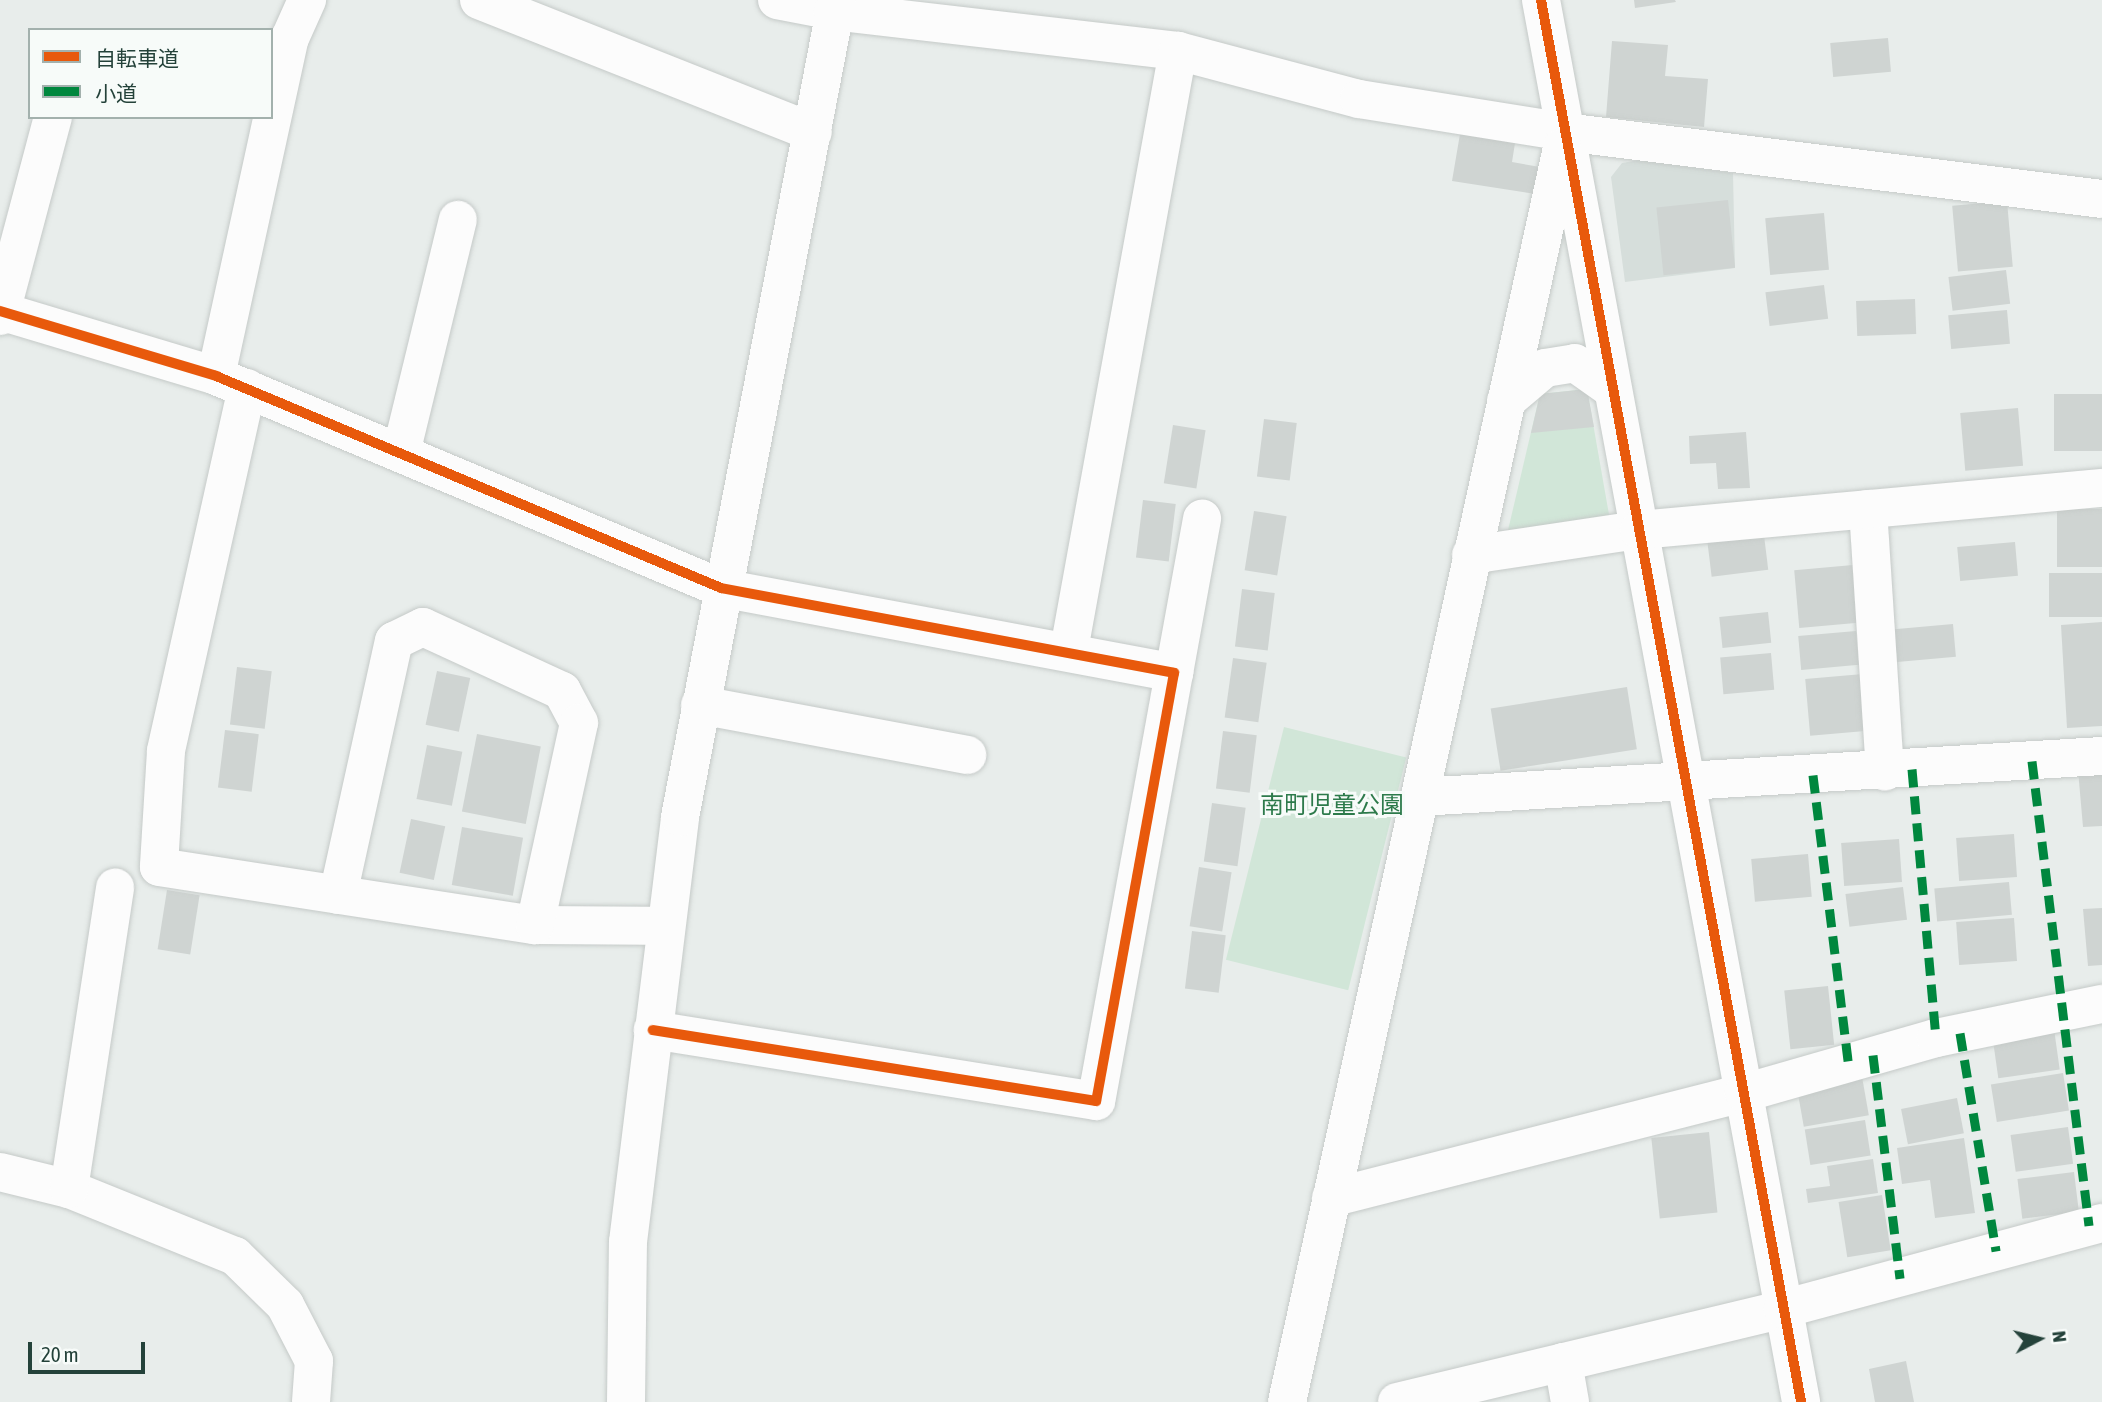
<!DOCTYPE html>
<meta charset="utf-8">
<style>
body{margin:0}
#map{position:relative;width:2102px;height:1402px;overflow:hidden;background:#e8edeb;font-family:"Asap Condensed","Noto Sans JP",sans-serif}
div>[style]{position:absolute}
.built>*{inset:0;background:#d6dedb}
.green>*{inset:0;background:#d1e6d8;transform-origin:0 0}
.building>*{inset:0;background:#cfd4d2;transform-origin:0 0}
.roads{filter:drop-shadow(0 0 2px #c5cac8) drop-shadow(0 0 2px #c5cac8)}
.minor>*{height:38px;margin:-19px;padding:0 19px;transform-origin:19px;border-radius:19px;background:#fcfcfc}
.quiet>*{height:9px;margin-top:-4.5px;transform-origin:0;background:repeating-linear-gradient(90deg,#00873e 0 18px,transparent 0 27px)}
.cycleway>*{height:10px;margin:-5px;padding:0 5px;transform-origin:5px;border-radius:5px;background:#e8590c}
span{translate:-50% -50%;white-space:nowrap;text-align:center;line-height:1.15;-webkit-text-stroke:6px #f7fbf9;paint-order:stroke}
.park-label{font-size:24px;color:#2d7a4b}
.legend{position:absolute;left:28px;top:28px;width:245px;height:91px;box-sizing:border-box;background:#f7fbf9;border:2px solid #a3b1ad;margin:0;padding:9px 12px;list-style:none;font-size:21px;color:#24423a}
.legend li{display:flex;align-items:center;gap:14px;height:35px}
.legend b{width:35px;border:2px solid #a3b1ad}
.north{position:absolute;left:2004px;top:1304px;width:70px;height:70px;-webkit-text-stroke:5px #f7fbf9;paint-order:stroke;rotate:83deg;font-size:19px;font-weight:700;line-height:28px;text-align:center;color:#24423a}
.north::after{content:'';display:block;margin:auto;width:24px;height:32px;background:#24423a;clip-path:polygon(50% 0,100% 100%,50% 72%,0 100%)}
.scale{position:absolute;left:28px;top:1342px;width:117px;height:32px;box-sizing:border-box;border:4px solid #24423a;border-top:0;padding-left:9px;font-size:21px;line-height:24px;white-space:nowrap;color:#24423a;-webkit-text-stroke:5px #f7fbf9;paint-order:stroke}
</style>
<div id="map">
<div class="built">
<i style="clip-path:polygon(1640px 160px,1733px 173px,1735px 268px,1625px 282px,1611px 177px,1622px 163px)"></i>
</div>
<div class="green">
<i style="clip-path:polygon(1587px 389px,1611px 526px,1505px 543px,1540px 394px)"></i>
<i style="left:1284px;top:727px;width:126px;height:240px;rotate:14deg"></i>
</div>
<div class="building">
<i style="clip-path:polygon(1634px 0,1675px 0,1676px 2px,1635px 8px)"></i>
<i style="left:1888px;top:38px;width:34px;height:58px;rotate:85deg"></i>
<i style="clip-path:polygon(1612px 41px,1668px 45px,1665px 76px,1708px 79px,1704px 127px,1606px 117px)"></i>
<i style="clip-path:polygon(1461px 128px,1516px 137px,1512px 162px,1540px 167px,1536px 194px,1452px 181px)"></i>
<i style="left:1728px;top:200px;width:68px;height:72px;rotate:84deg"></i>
<i style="left:2007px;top:201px;width:66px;height:55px;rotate:85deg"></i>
<i style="left:1824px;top:213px;width:57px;height:59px;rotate:85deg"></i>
<i style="left:2006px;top:270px;width:34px;height:58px;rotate:83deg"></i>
<i style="left:1824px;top:285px;width:34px;height:59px;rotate:83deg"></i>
<i style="left:1915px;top:299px;width:35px;height:59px;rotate:88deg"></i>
<i style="left:2007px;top:310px;width:34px;height:59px;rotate:85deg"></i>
<i style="clip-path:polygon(1587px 389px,1594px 427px,1531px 433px,1540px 394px)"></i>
<i style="left:2102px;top:394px;width:57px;height:48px;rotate:90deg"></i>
<i style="left:2018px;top:408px;width:58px;height:58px;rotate:85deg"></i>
<i style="left:1264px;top:419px;width:33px;height:58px;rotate:7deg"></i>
<i style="left:1173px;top:425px;width:33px;height:59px;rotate:9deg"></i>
<i style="clip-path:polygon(1746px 432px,1750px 488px,1718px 489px,1716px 463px,1690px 464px,1689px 436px)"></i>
<i style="left:1143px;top:500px;width:33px;height:58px;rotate:7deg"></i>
<i style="left:2102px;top:509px;width:58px;height:45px;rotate:90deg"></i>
<i style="left:1254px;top:511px;width:33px;height:60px;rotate:9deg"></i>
<i style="left:1763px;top:527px;width:43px;height:57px;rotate:83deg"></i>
<i style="left:2015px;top:542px;width:34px;height:58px;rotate:85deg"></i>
<i style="left:1853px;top:565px;width:58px;height:59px;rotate:85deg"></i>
<i style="left:2102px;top:573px;width:44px;height:53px;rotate:90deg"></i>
<i style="left:1242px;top:589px;width:33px;height:58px;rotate:7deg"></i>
<i style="left:1768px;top:612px;width:31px;height:49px;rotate:84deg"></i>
<i style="clip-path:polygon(2102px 622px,2102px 726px,2067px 728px,2061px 625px)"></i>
<i style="left:1953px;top:624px;width:33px;height:59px;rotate:85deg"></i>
<i style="left:1856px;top:631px;width:34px;height:58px;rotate:85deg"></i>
<i style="left:1771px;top:653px;width:37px;height:51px;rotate:85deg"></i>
<i style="left:1233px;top:658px;width:34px;height:60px;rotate:8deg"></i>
<i style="left:237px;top:667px;width:35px;height:58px;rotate:7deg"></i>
<i style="left:437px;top:671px;width:34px;height:55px;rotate:12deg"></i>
<i style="left:1863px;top:674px;width:57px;height:58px;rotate:85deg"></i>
<i style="left:1627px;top:687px;width:63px;height:138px;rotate:81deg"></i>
<i style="left:225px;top:730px;width:34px;height:58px;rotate:7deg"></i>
<i style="left:1223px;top:731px;width:34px;height:58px;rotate:7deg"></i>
<i style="left:477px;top:734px;width:65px;height:79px;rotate:11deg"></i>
<i style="left:427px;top:745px;width:36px;height:55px;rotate:11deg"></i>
<i style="clip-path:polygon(2102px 768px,2102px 826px,2083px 827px,2078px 770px)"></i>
<i style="left:1212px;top:803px;width:34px;height:59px;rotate:8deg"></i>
<i style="left:411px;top:819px;width:35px;height:55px;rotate:12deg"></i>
<i style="left:462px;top:827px;width:62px;height:59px;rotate:10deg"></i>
<i style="left:2014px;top:834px;width:43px;height:58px;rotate:86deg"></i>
<i style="left:1899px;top:839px;width:43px;height:58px;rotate:86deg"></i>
<i style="left:1808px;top:854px;width:43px;height:57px;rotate:85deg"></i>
<i style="left:1199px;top:867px;width:33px;height:60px;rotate:9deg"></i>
<i style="left:2009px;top:882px;width:33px;height:75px;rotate:85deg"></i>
<i style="left:1903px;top:887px;width:33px;height:58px;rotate:83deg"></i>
<i style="left:167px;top:890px;width:33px;height:60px;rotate:9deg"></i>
<i style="clip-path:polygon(2102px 908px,2102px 965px,2088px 966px,2083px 909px)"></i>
<i style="left:2014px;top:918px;width:43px;height:58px;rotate:86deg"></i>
<i style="left:1192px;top:931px;width:34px;height:58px;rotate:7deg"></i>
<i style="left:1828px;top:986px;width:59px;height:44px;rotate:84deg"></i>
<i style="left:2054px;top:1029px;width:41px;height:62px;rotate:82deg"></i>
<i style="left:1861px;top:1071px;width:45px;height:66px;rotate:80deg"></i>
<i style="left:2063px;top:1073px;width:38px;height:73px;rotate:81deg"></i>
<i style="left:1957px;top:1098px;width:36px;height:57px;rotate:79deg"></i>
<i style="left:1865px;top:1120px;width:36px;height:61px;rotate:81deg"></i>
<i style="left:2068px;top:1127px;width:37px;height:58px;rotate:82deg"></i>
<i style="left:1709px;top:1132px;width:81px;height:58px;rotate:84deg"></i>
<i style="clip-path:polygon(1964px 1138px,1975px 1213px,1935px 1218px,1930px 1180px,1902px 1184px,1897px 1148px)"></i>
<i style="clip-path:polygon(1873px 1159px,1878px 1193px,1808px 1203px,1806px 1189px,1830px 1186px,1827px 1166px)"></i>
<i style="left:2074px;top:1172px;width:40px;height:57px;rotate:83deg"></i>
<i style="left:1882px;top:1195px;width:56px;height:44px;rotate:81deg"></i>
<i style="clip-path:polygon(1906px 1361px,1914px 1402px,1875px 1402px,1869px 1369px)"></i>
</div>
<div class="roads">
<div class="minor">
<i style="left:479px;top:0;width:359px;rotate:21.6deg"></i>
<i style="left:777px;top:0;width:57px;rotate:11.1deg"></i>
<i style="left:833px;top:11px;width:347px;rotate:6.6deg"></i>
<i style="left:1178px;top:51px;width:187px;rotate:14.9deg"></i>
<i style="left:1359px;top:99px;width:209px;rotate:9.1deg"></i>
<i style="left:1565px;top:132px;width:541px;rotate:7.11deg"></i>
<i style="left:1541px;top:0;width:1426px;rotate:79.49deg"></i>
<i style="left:0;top:311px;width:226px;rotate:16.7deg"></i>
<i style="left:216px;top:376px;width:548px;rotate:22.77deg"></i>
<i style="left:721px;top:588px;width:461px;rotate:10.6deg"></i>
<i style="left:1174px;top:673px;width:435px;rotate:100.3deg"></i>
<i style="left:1096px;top:1101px;width:449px;rotate:-170.9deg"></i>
<i style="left:0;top:316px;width:206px;rotate:-75.1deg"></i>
<i style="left:216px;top:376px;width:346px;rotate:-77.7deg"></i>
<i style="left:290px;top:38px;width:42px;rotate:-65.9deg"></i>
<i style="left:247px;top:388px;width:372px;rotate:102.6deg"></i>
<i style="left:166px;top:751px;width:116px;rotate:93.5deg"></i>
<i style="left:159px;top:867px;width:380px;rotate:8.8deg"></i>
<i style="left:535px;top:925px;width:131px;rotate:0.4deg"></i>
<i style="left:1506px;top:401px;width:51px;rotate:-40.2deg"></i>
<i style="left:1545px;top:368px;width:30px;rotate:-9deg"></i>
<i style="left:1575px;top:363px;width:45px;rotate:35.1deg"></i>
<i style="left:401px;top:453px;width:240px;rotate:-76.3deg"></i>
<i style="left:1868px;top:509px;width:263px;rotate:86.3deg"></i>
<i style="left:1471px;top:555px;width:170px;rotate:-8.5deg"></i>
<i style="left:1639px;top:530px;width:465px;rotate:-5.2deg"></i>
<i style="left:1069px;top:650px;width:609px;rotate:-79.69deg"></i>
<i style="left:1174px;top:673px;width:157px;rotate:-79.7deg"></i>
<i style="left:700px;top:705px;width:272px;rotate:10.6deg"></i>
<i style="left:1420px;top:797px;width:683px;rotate:-3.44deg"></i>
<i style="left:338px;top:895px;width:260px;rotate:-77.6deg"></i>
<i style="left:394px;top:641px;width:32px;rotate:-26deg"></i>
<i style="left:423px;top:627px;width:153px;rotate:24.7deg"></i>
<i style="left:562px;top:691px;width:36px;rotate:62deg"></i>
<i style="left:579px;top:723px;width:207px;rotate:102.3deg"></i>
<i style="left:0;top:1172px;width:71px;rotate:13.8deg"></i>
<i style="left:69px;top:1189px;width:179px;rotate:22deg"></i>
<i style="left:235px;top:1256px;width:70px;rotate:44.4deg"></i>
<i style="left:285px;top:1305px;width:63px;rotate:62.6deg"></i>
<i style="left:314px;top:1361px;width:41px;rotate:94.2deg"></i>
<i style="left:69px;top:1189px;width:305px;rotate:-81.3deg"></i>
<i style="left:1331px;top:1198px;width:426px;rotate:-14.3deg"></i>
<i style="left:1744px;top:1093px;width:200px;rotate:-16deg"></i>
<i style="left:1936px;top:1038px;width:169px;rotate:-11.6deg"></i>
<i style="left:1563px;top:1362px;width:41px;rotate:80.1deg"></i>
<i style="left:626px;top:1402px;width:160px;rotate:-89.3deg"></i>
<i style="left:628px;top:1242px;width:428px;rotate:-83deg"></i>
<i style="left:680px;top:817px;width:832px;rotate:-79.12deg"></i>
<i style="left:1287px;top:1402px;width:1284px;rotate:-77.63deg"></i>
<i style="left:1397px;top:1402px;width:397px;rotate:-13.5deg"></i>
<i style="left:1783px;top:1309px;width:330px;rotate:-15.1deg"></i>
</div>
</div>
<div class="quiet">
<i style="left:2032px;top:761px;width:468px;rotate:83deg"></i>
<i style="left:1912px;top:769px;width:270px;rotate:84.9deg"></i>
<i style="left:1813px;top:775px;width:288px;rotate:83deg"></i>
<i style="left:1960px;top:1033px;width:221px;rotate:80.6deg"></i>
<i style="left:1873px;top:1055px;width:225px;rotate:83.1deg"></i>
</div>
<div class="cycleway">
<i style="left:1541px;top:0;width:1426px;rotate:79.49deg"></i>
<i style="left:0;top:311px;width:226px;rotate:16.7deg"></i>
<i style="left:216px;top:376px;width:548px;rotate:22.77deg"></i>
<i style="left:721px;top:588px;width:461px;rotate:10.6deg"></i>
<i style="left:1174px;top:673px;width:435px;rotate:100.3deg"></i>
<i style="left:1096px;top:1101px;width:449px;rotate:-170.9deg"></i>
</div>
<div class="park-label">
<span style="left:1332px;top:805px">南町児童公園</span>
</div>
<ul class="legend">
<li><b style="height:9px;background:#e8590c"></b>自転車道</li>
<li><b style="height:9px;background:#00873e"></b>小道</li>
</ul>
<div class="north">N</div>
<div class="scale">20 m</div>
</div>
